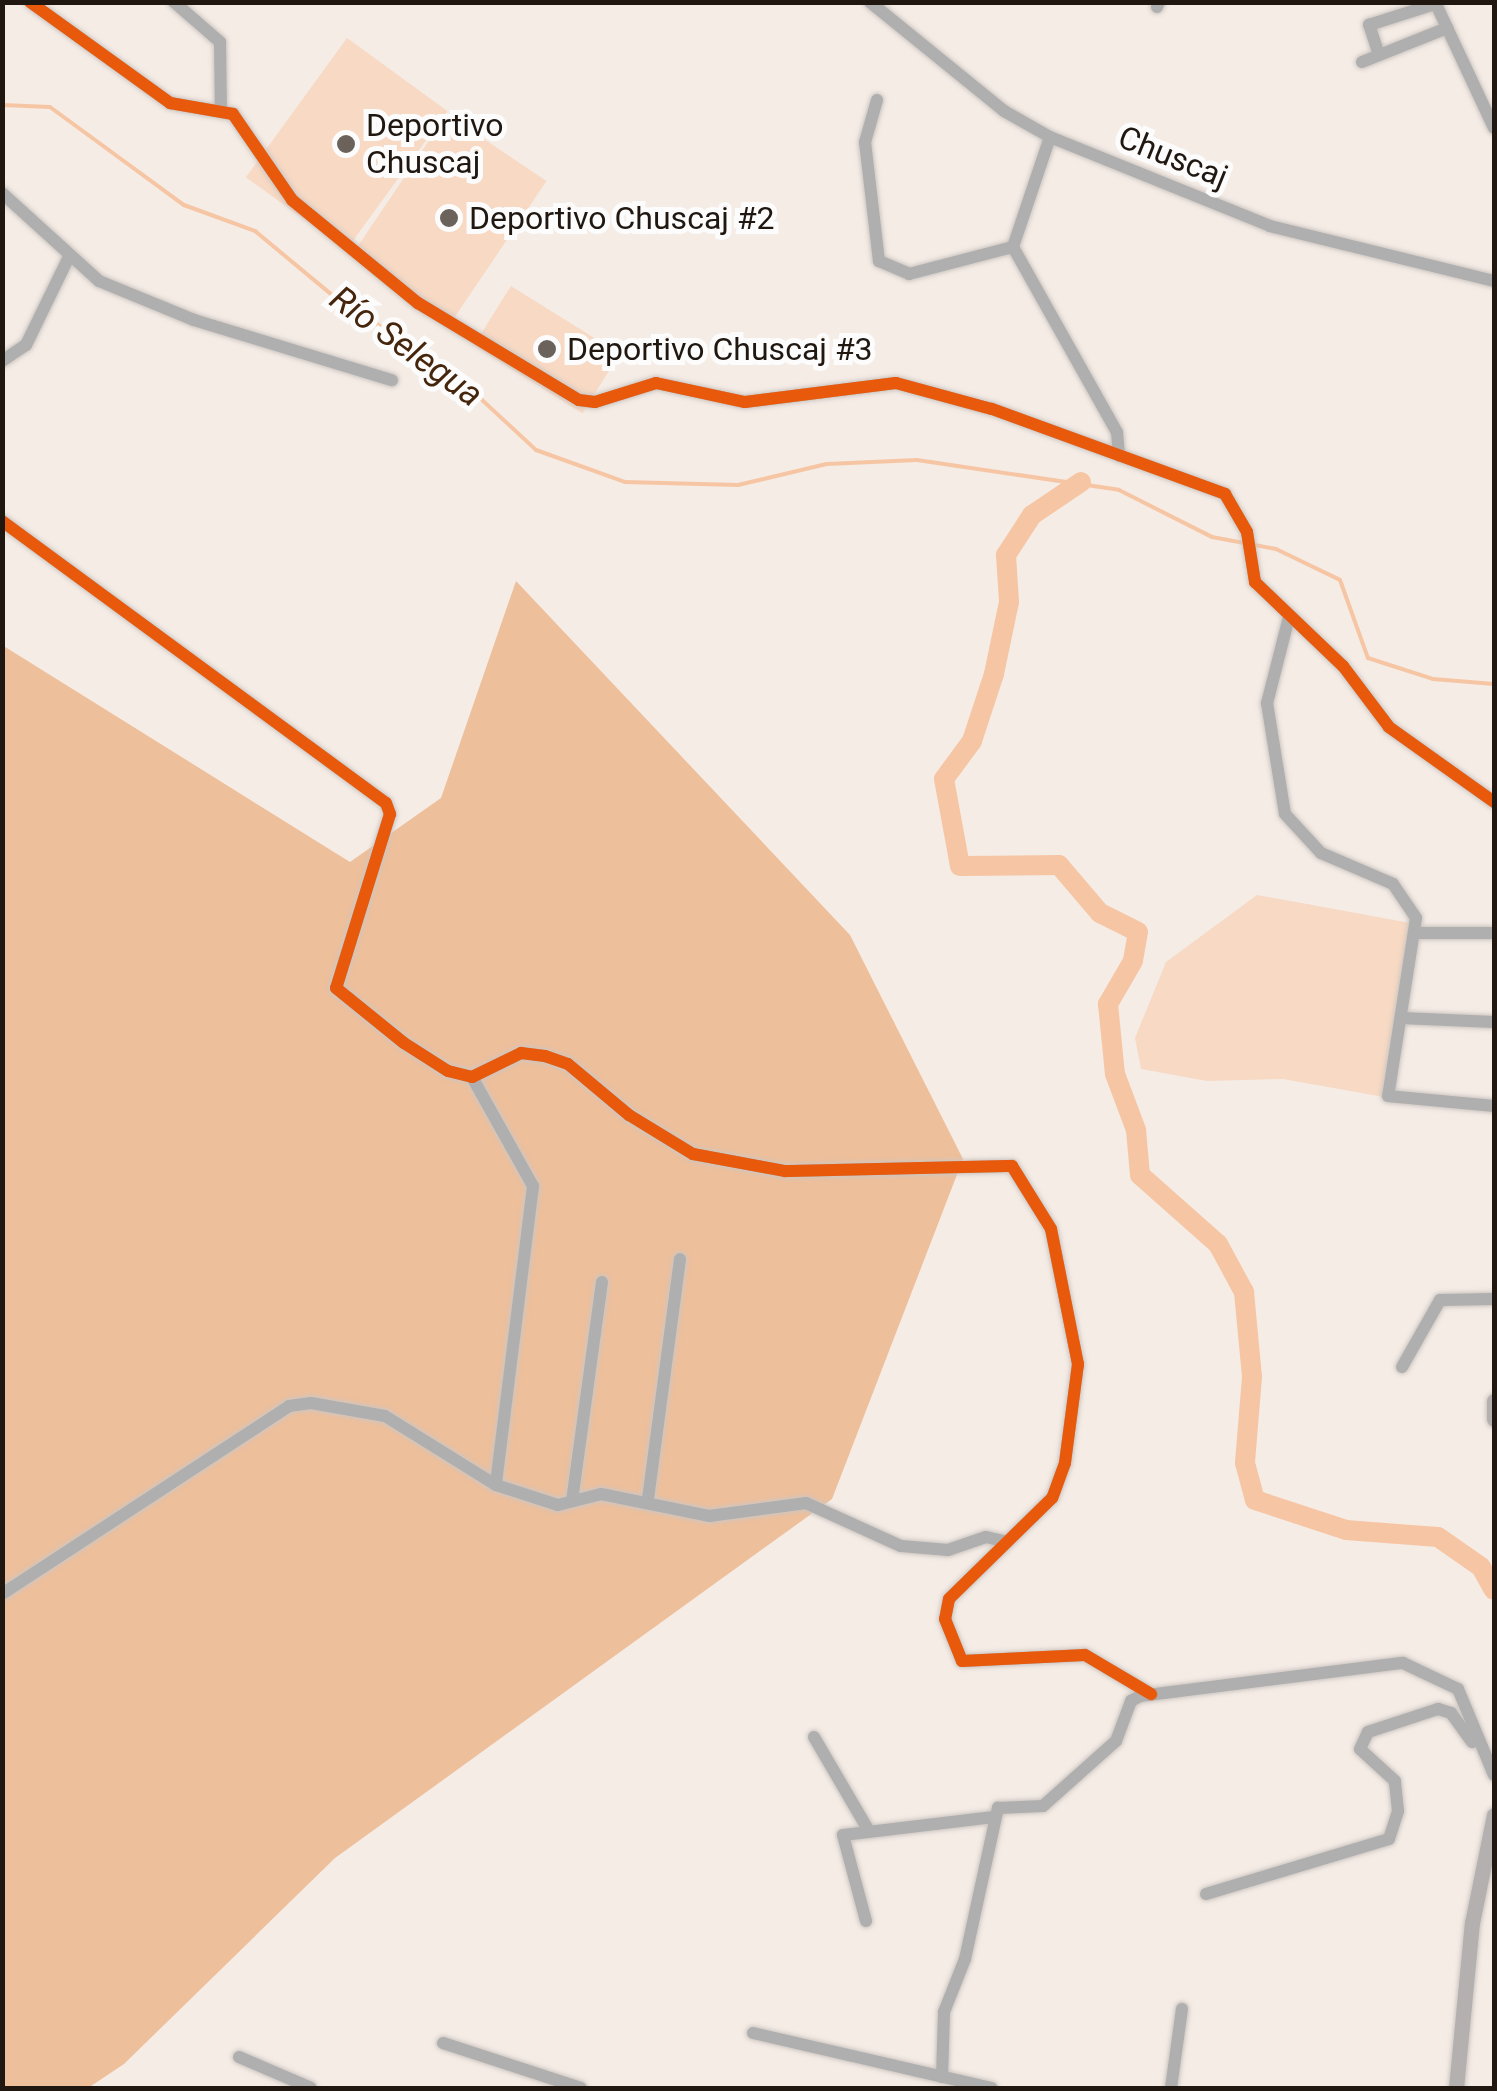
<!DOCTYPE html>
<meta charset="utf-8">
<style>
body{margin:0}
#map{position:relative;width:1497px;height:2091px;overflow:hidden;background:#f5ece6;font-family:Roboto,sans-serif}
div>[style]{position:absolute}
.green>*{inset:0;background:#f7d9c4;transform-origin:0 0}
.forest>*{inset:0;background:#eebf9b}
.stream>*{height:4px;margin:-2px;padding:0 2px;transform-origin:2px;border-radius:2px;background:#f6c6a4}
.river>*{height:20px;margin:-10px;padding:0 10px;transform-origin:10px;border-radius:10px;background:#f6c6a4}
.roads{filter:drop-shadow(0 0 2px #cdc6c1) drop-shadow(0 0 2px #cdc6c1)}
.minor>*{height:12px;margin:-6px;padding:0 6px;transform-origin:6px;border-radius:6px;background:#afafaf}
.major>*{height:15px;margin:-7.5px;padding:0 7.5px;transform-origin:7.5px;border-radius:7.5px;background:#b4b0b0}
.cycleway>*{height:12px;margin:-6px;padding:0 6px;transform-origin:6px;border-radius:6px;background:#e8590c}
.dots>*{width:28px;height:28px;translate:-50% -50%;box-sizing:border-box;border:5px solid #fcfcfc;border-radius:50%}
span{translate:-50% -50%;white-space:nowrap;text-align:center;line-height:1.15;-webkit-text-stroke:10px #fcfcfc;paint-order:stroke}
.poi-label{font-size:32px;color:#201711}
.left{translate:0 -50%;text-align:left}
.street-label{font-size:32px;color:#201711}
.water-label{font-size:35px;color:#45260c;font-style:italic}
.frame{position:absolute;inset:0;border:5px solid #201711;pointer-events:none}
</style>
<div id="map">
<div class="green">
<i style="left:347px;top:38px;width:124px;height:172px;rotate:36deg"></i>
<i style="left:447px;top:114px;width:120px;height:171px;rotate:34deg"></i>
<i style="left:511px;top:286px;width:128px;height:70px;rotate:32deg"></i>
<i style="clip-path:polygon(1257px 895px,1416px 924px,1384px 1097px,1283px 1079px,1207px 1081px,1141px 1069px,1135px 1038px,1166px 962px)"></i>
</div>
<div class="forest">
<i style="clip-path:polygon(516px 581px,850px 935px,963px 1159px,832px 1499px,335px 1858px,124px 2064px,88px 2088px,3px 2088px,2px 645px,350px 862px,441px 798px)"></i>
</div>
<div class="stream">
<i style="left:2px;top:105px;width:48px;rotate:2.4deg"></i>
<i style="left:50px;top:107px;width:166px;rotate:36.2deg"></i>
<i style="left:184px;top:205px;width:76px;rotate:20.1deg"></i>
<i style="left:255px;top:231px;width:100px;rotate:39.7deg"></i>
<i style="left:332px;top:295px;width:145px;rotate:32.9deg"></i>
<i style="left:454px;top:374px;width:112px;rotate:42.8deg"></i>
<i style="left:536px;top:450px;width:95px;rotate:19.8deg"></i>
<i style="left:625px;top:482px;width:113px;rotate:1.5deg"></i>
<i style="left:738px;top:485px;width:91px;rotate:-13.3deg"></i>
<i style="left:827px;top:464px;width:90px;rotate:-2.5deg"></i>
<i style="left:917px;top:460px;width:204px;rotate:8.4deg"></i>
<i style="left:1119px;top:490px;width:104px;rotate:26.8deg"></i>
<i style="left:1212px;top:537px;width:65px;rotate:10.6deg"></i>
<i style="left:1276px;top:549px;width:71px;rotate:25.8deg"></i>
<i style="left:1340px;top:580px;width:83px;rotate:70.3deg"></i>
<i style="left:1368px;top:658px;width:68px;rotate:17.9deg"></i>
<i style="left:1433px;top:679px;width:61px;rotate:4.7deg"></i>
</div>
<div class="river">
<i style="left:1081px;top:482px;width:59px;rotate:146deg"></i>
<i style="left:1032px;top:515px;width:48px;rotate:123deg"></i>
<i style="left:1006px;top:555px;width:47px;rotate:86.3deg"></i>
<i style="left:1009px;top:602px;width:74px;rotate:101.8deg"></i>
<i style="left:994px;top:674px;width:71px;rotate:108.2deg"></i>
<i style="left:972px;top:741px;width:47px;rotate:126.4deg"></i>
<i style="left:944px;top:779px;width:88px;rotate:79.6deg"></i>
<i style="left:960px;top:866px;width:99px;rotate:-0.6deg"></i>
<i style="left:1059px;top:865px;width:63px;rotate:49.5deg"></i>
<i style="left:1100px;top:913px;width:42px;rotate:26.6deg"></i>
<i style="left:1138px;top:932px;width:29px;rotate:100deg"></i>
<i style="left:1133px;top:961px;width:50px;rotate:120.2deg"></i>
<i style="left:1108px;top:1004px;width:70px;rotate:84.3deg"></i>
<i style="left:1115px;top:1074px;width:60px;rotate:69.4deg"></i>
<i style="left:1136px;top:1130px;width:45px;rotate:84.9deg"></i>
<i style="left:1140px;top:1175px;width:104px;rotate:41.5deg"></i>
<i style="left:1218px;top:1244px;width:55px;rotate:61.6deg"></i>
<i style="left:1244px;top:1292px;width:85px;rotate:84.6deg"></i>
<i style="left:1252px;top:1377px;width:86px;rotate:94.7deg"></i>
<i style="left:1245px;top:1463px;width:38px;rotate:75deg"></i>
<i style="left:1255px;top:1500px;width:96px;rotate:18.2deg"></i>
<i style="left:1346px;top:1530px;width:92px;rotate:4.4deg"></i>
<i style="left:1438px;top:1537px;width:52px;rotate:34.9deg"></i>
<i style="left:1481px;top:1567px;width:26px;rotate:61deg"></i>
</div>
<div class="roads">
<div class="minor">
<i style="left:30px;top:2px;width:173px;rotate:35.8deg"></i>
<i style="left:170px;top:103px;width:64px;rotate:9.9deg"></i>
<i style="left:233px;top:114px;width:104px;rotate:55.5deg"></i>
<i style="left:292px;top:200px;width:163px;rotate:39.3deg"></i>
<i style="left:418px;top:303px;width:188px;rotate:31.1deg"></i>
<i style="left:579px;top:400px;width:16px;rotate:7deg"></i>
<i style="left:595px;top:402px;width:64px;rotate:-17.3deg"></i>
<i style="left:656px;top:383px;width:91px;rotate:12.1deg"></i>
<i style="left:745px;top:402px;width:152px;rotate:-7.2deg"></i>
<i style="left:896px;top:383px;width:99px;rotate:15.2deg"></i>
<i style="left:992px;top:409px;width:248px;rotate:20deg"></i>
<i style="left:1225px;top:494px;width:44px;rotate:59.9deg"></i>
<i style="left:1247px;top:532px;width:51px;rotate:80.9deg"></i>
<i style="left:1255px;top:582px;width:122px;rotate:43.7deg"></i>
<i style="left:1343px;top:666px;width:76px;rotate:53deg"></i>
<i style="left:1389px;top:727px;width:129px;rotate:35.5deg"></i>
<i style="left:174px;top:2px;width:61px;rotate:41deg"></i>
<i style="left:220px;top:42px;width:68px;rotate:89.2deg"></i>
<i style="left:870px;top:2px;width:173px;rotate:39.1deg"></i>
<i style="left:1004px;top:111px;width:53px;rotate:29.5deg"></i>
<i style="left:1050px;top:137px;width:237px;rotate:22deg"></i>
<i style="left:1270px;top:226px;width:231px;rotate:13.8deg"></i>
<i style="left:1435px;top:2px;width:139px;rotate:64.9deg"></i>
<i style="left:1157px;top:7px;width:5px;rotate:-68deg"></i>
<i style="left:1379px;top:55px;width:32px;rotate:-108deg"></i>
<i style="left:1369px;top:25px;width:69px;rotate:-17.7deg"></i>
<i style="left:1362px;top:62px;width:92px;rotate:-21.8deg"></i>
<i style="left:877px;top:100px;width:44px;rotate:105.9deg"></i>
<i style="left:865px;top:142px;width:120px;rotate:83.3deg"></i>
<i style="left:879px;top:261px;width:33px;rotate:23deg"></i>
<i style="left:909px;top:274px;width:107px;rotate:-14.6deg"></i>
<i style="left:1050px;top:137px;width:116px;rotate:108.6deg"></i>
<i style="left:1013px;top:247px;width:212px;rotate:60.7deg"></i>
<i style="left:1117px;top:432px;width:24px;rotate:85deg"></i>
<i style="left:2px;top:193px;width:131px;rotate:42.2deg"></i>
<i style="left:99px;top:281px;width:103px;rotate:22.3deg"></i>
<i style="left:194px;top:320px;width:207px;rotate:16.9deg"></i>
<i style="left:2px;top:361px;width:29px;rotate:-34deg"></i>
<i style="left:26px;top:345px;width:96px;rotate:-64deg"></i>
<i style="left:2px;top:521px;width:476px;rotate:36.3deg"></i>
<i style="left:386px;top:803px;width:12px;rotate:70deg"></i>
<i style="left:390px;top:814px;width:182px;rotate:107.2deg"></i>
<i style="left:336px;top:988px;width:87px;rotate:39deg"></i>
<i style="left:404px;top:1043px;width:52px;rotate:32.5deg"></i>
<i style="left:448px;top:1071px;width:25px;rotate:14deg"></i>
<i style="left:472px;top:1077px;width:55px;rotate:-26.1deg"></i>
<i style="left:521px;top:1053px;width:24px;rotate:7deg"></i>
<i style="left:545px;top:1056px;width:24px;rotate:19deg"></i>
<i style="left:568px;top:1064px;width:80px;rotate:39.9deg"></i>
<i style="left:629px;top:1115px;width:75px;rotate:31.4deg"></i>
<i style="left:693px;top:1154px;width:94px;rotate:10.5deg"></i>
<i style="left:785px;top:1171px;width:227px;rotate:-1.3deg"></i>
<i style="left:1012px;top:1166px;width:74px;rotate:58.2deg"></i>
<i style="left:1051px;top:1229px;width:138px;rotate:78.7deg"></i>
<i style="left:1078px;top:1364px;width:100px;rotate:97.5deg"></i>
<i style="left:1065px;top:1463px;width:37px;rotate:110deg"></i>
<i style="left:1052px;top:1498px;width:144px;rotate:135.6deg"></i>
<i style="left:949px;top:1599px;width:20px;rotate:101deg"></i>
<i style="left:945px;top:1619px;width:45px;rotate:68deg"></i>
<i style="left:962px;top:1661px;width:123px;rotate:-2.8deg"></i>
<i style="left:1085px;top:1655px;width:77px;rotate:30.6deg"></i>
<i style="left:1289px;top:617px;width:89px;rotate:104.3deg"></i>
<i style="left:1267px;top:703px;width:112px;rotate:80.8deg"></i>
<i style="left:1285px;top:814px;width:53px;rotate:47.3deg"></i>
<i style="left:1321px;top:853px;width:78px;rotate:23.3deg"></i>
<i style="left:1393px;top:884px;width:41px;rotate:55.9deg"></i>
<i style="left:1416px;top:918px;width:180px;rotate:98.9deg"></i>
<i style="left:1388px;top:1096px;width:106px;rotate:5.4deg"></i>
<i style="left:1415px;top:933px;width:79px"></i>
<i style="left:1401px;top:1018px;width:93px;rotate:2.5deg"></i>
<i style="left:472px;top:1077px;width:125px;rotate:60.8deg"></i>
<i style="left:533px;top:1186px;width:301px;rotate:97.1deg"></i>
<i style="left:1402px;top:1367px;width:77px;rotate:-60.4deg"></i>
<i style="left:1440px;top:1300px;width:54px;rotate:-1.1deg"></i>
<i style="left:648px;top:1499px;width:242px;rotate:-82.4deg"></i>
<i style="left:572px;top:1501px;width:221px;rotate:-82.2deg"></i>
<i style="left:2px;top:1594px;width:343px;rotate:-33.2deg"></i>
<i style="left:289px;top:1406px;width:22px;rotate:-8deg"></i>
<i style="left:311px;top:1403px;width:75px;rotate:10deg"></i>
<i style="left:385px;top:1416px;width:131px;rotate:31.9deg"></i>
<i style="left:496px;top:1485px;width:65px;rotate:17.9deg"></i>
<i style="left:558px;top:1505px;width:44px;rotate:-14.3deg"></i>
<i style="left:601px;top:1494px;width:110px;rotate:11.5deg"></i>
<i style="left:709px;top:1516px;width:98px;rotate:-7.6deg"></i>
<i style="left:806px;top:1503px;width:104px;rotate:24.4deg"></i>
<i style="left:901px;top:1546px;width:47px;rotate:4.9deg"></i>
<i style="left:948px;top:1550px;width:40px;rotate:-18.9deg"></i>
<i style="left:986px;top:1537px;width:22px;rotate:13deg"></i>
<i style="left:814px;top:1737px;width:109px;rotate:59.7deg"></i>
<i style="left:1206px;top:1894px;width:191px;rotate:-16.7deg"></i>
<i style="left:1389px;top:1839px;width:29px;rotate:-72deg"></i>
<i style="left:1398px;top:1811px;width:30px;rotate:-96deg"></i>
<i style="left:1395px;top:1781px;width:47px;rotate:-137.6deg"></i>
<i style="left:1360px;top:1749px;width:19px;rotate:-65deg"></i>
<i style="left:1368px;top:1732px;width:74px;rotate:-18.2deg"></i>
<i style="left:1438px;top:1709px;width:14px;rotate:17deg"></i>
<i style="left:1451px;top:1713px;width:36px;rotate:54deg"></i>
<i style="left:866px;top:1921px;width:89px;rotate:-105deg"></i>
<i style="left:843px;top:1835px;width:152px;rotate:-6.8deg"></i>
<i style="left:753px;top:2033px;width:245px;rotate:13deg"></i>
<i style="left:443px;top:2043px;width:145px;rotate:18.1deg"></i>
<i style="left:239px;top:2057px;width:78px;rotate:23.3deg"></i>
<i style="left:942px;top:2077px;width:65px;rotate:-88.2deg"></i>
<i style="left:944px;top:2012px;width:57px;rotate:-68.4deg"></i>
<i style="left:965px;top:1959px;width:155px;rotate:-77.7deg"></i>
<i style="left:998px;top:1808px;width:45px;rotate:-2.5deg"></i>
<i style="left:1043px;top:1806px;width:98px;rotate:-41.7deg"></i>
<i style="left:1116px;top:1741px;width:43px;rotate:-69.4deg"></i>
<i style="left:1131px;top:1701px;width:10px;rotate:-29deg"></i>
<i style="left:1140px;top:1696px;width:265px;rotate:-7.2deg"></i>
<i style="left:1403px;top:1663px;width:61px;rotate:25.3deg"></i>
<i style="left:1458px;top:1689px;width:93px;rotate:67.3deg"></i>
<i style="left:1171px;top:2088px;width:80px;rotate:-82.1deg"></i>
</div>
<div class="major">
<i style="left:1494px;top:1401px;width:18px;rotate:90deg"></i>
<i style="left:1456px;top:2088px;width:166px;rotate:-84.5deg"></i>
<i style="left:1472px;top:1923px;width:110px;rotate:-78.5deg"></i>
</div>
</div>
<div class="cycleway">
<i style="left:30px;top:2px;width:173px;rotate:35.8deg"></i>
<i style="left:170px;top:103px;width:64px;rotate:9.9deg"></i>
<i style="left:233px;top:114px;width:104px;rotate:55.5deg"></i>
<i style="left:292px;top:200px;width:163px;rotate:39.3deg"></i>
<i style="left:418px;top:303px;width:188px;rotate:31.1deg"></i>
<i style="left:579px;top:400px;width:16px;rotate:7deg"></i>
<i style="left:595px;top:402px;width:64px;rotate:-17.3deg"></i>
<i style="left:656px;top:383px;width:91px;rotate:12.1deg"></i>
<i style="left:745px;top:402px;width:152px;rotate:-7.2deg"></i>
<i style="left:896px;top:383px;width:99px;rotate:15.2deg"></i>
<i style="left:992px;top:409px;width:248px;rotate:20deg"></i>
<i style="left:1225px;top:494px;width:44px;rotate:59.9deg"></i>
<i style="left:1247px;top:532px;width:51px;rotate:80.9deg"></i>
<i style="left:1255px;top:582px;width:122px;rotate:43.7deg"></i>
<i style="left:1343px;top:666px;width:76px;rotate:53deg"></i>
<i style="left:1389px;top:727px;width:129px;rotate:35.5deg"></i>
<i style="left:2px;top:521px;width:476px;rotate:36.3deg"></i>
<i style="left:386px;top:803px;width:12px;rotate:70deg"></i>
<i style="left:390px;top:814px;width:182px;rotate:107.2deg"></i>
<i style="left:336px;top:988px;width:87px;rotate:39deg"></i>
<i style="left:404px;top:1043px;width:52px;rotate:32.5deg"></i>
<i style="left:448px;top:1071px;width:25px;rotate:14deg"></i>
<i style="left:472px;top:1077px;width:55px;rotate:-26.1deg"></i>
<i style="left:521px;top:1053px;width:24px;rotate:7deg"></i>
<i style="left:545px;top:1056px;width:24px;rotate:19deg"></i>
<i style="left:568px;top:1064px;width:80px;rotate:39.9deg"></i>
<i style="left:629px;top:1115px;width:75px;rotate:31.4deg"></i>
<i style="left:693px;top:1154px;width:94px;rotate:10.5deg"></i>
<i style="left:785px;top:1171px;width:227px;rotate:-1.3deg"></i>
<i style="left:1012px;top:1166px;width:74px;rotate:58.2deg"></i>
<i style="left:1051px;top:1229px;width:138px;rotate:78.7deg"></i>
<i style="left:1078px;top:1364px;width:100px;rotate:97.5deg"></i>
<i style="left:1065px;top:1463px;width:37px;rotate:110deg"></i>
<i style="left:1052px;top:1498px;width:144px;rotate:135.6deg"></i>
<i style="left:949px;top:1599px;width:20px;rotate:101deg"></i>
<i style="left:945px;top:1619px;width:45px;rotate:68deg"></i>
<i style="left:962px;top:1661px;width:123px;rotate:-2.8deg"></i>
<i style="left:1085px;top:1655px;width:77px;rotate:30.6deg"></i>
</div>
<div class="dots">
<i style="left:346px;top:144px;background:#6b625c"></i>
<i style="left:449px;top:218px;background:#6b625c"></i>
<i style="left:547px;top:349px;background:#6b625c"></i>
</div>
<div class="poi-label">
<span class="left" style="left:366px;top:144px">Deportivo<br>Chuscaj</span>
<span class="left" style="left:469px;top:218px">Deportivo Chuscaj #2</span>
<span class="left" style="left:567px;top:349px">Deportivo Chuscaj #3</span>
</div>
<div class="street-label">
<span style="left:1173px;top:157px;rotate:22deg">Chuscaj</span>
</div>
<div class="water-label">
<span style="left:406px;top:347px;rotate:36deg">Río Selegua</span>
</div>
<div class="frame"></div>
</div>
